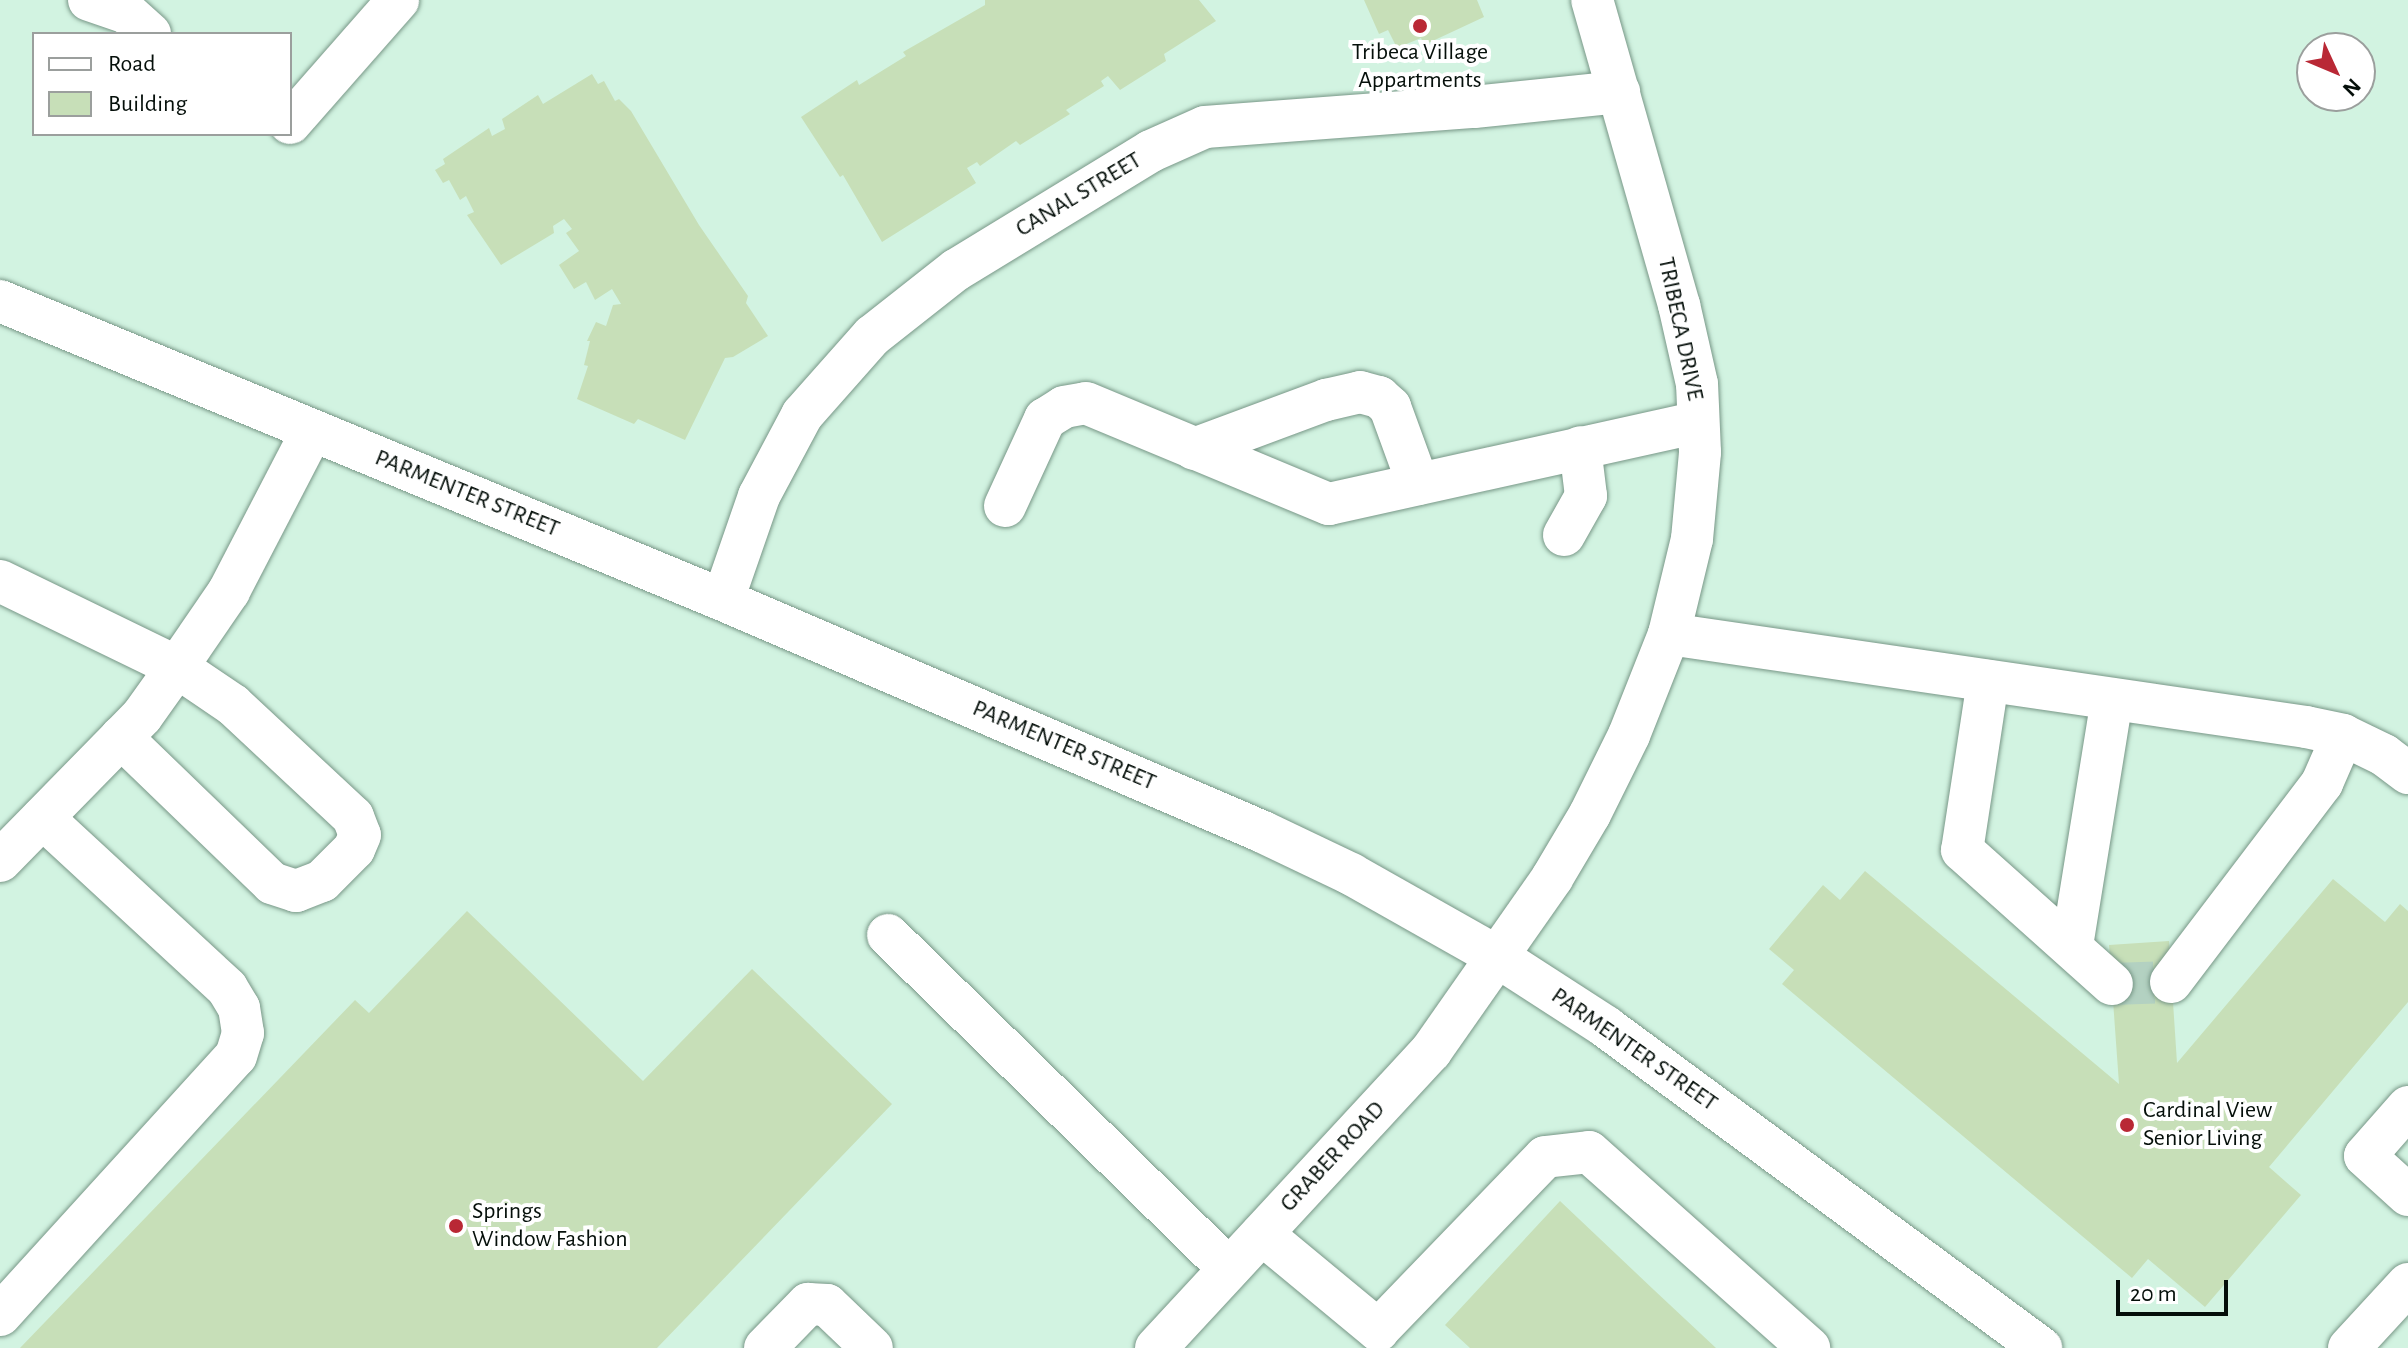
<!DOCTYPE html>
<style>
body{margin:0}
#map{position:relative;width:2408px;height:1348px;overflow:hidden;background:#d2f3e1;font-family:"Alegreya Sans",sans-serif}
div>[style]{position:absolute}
.building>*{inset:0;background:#c7dfb8}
.minor-tunnel>*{height:42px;margin-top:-21px;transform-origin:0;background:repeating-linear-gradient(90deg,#b3d1c1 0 42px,transparent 0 63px)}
.roads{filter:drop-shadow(0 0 2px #789787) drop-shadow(0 0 2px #789787)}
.minor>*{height:42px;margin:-21px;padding:0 21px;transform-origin:21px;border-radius:21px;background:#fff}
.dots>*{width:22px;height:22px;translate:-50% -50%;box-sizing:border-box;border:4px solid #fff;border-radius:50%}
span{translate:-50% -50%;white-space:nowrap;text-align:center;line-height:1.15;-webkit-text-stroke:8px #fff;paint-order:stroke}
.poi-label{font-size:24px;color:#050f0a}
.left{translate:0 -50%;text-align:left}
.street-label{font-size:24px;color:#050f0a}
.legend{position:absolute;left:32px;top:32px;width:260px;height:104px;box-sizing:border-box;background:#fff;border:2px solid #9b9f9d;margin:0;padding:10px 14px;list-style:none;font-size:24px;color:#050f0a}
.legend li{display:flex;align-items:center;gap:16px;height:40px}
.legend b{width:40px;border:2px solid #9b9f9d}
.north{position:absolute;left:2296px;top:32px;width:80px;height:80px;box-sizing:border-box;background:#fff;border:2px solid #9b9f9d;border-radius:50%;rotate:134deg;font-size:22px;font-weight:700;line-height:32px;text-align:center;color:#050f0a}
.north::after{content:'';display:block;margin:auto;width:28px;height:36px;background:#b92835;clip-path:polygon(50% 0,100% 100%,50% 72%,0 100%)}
.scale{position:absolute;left:2116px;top:1280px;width:112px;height:36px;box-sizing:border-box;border:4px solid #050f0a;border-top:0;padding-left:10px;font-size:24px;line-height:28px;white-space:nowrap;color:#050f0a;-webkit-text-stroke:6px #fff;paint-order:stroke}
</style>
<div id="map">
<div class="building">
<i style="clip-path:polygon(985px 0,1199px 0,1216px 21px,1164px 54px,1166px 61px,1120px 90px,1108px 76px,1101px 81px,1104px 86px,1066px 110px,1070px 114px,1020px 145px,1016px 141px,980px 166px,977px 162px,967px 168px,976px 183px,882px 242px,843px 175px,840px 177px,801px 117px,857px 80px,859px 85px,906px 56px,903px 52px,985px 5px)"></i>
<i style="clip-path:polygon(1364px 0,1477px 0,1484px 17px,1424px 45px,1421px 38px,1397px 48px,1388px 30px,1379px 34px)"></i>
<i style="clip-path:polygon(592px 74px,598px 84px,604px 81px,615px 101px,619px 99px,631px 111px,699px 225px,748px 296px,746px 303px,768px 336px,733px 357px,725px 358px,685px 440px,638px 419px,634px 424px,577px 399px,588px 366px,584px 365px,590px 341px,587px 341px,596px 322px,606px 326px,613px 305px,621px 304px,612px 289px,595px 300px,586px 282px,574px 289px,559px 265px,579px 251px,566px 233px,572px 229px,564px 219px,553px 226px,554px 233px,501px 265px,467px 215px,474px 212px,466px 196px,460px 200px,449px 180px,443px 183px,435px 170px,445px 164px,443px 159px,489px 128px,492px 136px,505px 129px,502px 119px,538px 95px,543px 104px)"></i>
<i style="clip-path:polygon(1865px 871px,2119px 1084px,2109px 945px,2169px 941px,2177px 1063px,2333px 879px,2385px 922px,2400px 904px,2408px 911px,2408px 1002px,2269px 1167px,2301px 1195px,2205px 1307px,2148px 1259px,2132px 1278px,1782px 984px,1794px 970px,1769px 949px,1823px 885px,1840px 900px)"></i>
<i style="clip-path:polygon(467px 911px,643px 1081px,752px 969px,892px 1104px,657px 1348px,20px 1348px,355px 1000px,369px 1013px)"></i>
<i style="clip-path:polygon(1560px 1201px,1654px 1290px,1716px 1348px,1470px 1348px,1445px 1325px)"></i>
</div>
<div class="minor-tunnel">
<i style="left:2112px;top:984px;width:59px;rotate:-1.9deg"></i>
</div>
<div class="roads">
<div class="minor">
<i style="left:89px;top:0;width:40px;rotate:18.9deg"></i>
<i style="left:127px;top:13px;width:31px;rotate:42deg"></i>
<i style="left:290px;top:123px;width:164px;rotate:-48.7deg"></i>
<i style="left:0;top:301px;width:782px;rotate:22.47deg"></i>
<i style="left:723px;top:600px;width:588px;rotate:23.25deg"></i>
<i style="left:1263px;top:832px;width:98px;rotate:25.5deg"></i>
<i style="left:1351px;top:874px;width:169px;rotate:29.5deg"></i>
<i style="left:1498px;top:957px;width:129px;rotate:32.9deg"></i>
<i style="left:1606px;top:1027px;width:541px;rotate:36.42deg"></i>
<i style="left:1194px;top:449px;width:141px;rotate:-20.4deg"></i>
<i style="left:1326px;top:400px;width:35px;rotate:-13deg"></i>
<i style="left:1360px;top:392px;width:20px;rotate:15deg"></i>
<i style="left:1379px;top:397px;width:15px;rotate:42deg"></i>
<i style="left:1390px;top:407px;width:82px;rotate:70deg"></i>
<i style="left:1005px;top:506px;width:96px;rotate:-65.3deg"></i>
<i style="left:1045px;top:419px;width:22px;rotate:-32deg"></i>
<i style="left:1064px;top:407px;width:22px;rotate:-10deg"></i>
<i style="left:1086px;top:403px;width:263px;rotate:22.6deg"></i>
<i style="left:1329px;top:504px;width:378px;rotate:-12.5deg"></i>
<i style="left:1564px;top:535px;width:45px;rotate:-60.6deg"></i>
<i style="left:1586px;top:496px;width:49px;rotate:-97deg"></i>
<i style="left:0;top:581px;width:197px;rotate:25.9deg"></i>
<i style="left:177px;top:667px;width:68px;rotate:34.2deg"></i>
<i style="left:233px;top:705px;width:164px;rotate:43deg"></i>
<i style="left:353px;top:817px;width:19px;rotate:69deg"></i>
<i style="left:360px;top:835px;width:15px;rotate:113deg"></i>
<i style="left:354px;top:849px;width:45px;rotate:135deg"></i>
<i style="left:322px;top:881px;width:28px;rotate:159deg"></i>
<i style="left:296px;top:891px;width:25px;rotate:-162deg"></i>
<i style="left:272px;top:883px;width:210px;rotate:-136deg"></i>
<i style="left:723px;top:600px;width:110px;rotate:-70.9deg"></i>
<i style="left:759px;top:496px;width:92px;rotate:-62deg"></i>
<i style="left:802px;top:415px;width:106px;rotate:-48.5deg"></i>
<i style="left:872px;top:336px;width:107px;rotate:-38.2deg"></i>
<i style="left:956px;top:270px;width:228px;rotate:-31.4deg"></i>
<i style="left:1151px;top:151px;width:59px;rotate:-24deg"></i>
<i style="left:1205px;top:127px;width:270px;rotate:-4.3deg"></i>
<i style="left:1474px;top:107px;width:146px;rotate:-5.9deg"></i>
<i style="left:1669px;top:634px;width:644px;rotate:8.31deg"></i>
<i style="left:2306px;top:727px;width:38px;rotate:12deg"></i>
<i style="left:2343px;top:735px;width:46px;rotate:26deg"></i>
<i style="left:2384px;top:755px;width:30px;rotate:37deg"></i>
<i style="left:1988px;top:681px;width:171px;rotate:98.7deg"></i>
<i style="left:1962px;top:850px;width:201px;rotate:41.8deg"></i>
<i style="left:0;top:861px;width:203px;rotate:-45.6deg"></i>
<i style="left:142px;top:716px;width:60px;rotate:-54.5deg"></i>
<i style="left:177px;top:667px;width:92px;rotate:-55.6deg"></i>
<i style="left:229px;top:591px;width:180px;rotate:-62.6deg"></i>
<i style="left:888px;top:935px;width:477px;rotate:44.4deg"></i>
<i style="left:2072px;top:946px;width:250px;rotate:-80.8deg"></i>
<i style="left:2171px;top:982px;width:250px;rotate:-52.8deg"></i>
<i style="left:2322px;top:783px;width:52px;rotate:-66.4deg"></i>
<i style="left:2408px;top:1107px;width:65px;rotate:131.3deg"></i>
<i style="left:2365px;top:1156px;width:58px;rotate:42.2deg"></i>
<i style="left:1262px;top:1234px;width:151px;rotate:39.6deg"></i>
<i style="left:1378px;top:1330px;width:240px;rotate:-46deg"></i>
<i style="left:1545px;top:1157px;width:44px;rotate:-6.5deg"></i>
<i style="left:1589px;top:1152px;width:295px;rotate:41.7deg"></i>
<i style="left:0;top:1315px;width:350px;rotate:-47.7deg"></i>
<i style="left:236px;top:1056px;width:24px;rotate:-73deg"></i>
<i style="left:243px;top:1033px;width:25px;rotate:-99deg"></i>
<i style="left:239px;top:1008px;width:23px;rotate:-121deg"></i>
<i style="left:227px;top:988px;width:251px;rotate:-137.3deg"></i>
<i style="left:765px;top:1348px;width:62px;rotate:-45.7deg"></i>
<i style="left:808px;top:1304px;width:19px;rotate:3deg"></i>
<i style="left:827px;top:1305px;width:62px;rotate:43.7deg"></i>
<i style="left:1156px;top:1348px;width:405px;rotate:-47.2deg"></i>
<i style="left:1431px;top:1051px;width:211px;rotate:-55deg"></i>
<i style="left:1552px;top:878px;width:74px;rotate:-59.3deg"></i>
<i style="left:1590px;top:814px;width:88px;rotate:-63.7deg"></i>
<i style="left:1629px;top:735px;width:109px;rotate:-68.4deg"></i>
<i style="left:1669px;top:634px;width:98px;rotate:-76.4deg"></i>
<i style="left:1692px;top:539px;width:87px;rotate:-84.7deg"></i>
<i style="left:1700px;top:452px;width:68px;rotate:-92.5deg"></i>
<i style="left:1697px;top:384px;width:81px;rotate:-102.8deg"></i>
<i style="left:1679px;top:305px;width:317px;rotate:-105.9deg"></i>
<i style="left:2349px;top:1348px;width:87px;rotate:-47.3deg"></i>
</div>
</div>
<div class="dots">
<i style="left:1420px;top:26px;background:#b92835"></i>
<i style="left:2127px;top:1125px;background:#b92835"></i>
<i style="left:456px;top:1226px;background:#b92835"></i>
</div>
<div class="poi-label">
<span style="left:1420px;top:67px">Tribeca Village<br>Appartments</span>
<span class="left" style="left:2143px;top:1125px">Cardinal View<br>Senior Living</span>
<span class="left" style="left:472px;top:1226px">Springs<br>Window Fashion</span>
</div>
<div class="street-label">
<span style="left:1079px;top:195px;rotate:-31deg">CANAL STREET</span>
<span style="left:1680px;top:329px;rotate:78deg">TRIBECA DRIVE</span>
<span style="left:467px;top:494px;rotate:22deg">PARMENTER STREET</span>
<span style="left:1064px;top:746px;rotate:23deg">PARMENTER STREET</span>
<span style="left:1634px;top:1050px;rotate:35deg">PARMENTER STREET</span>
<span style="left:1333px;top:1157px;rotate:-47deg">GRABER ROAD</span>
</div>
<ul class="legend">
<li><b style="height:10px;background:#fff"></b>Road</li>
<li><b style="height:22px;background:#c7dfb8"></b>Building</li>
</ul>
<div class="north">N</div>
<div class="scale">20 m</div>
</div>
